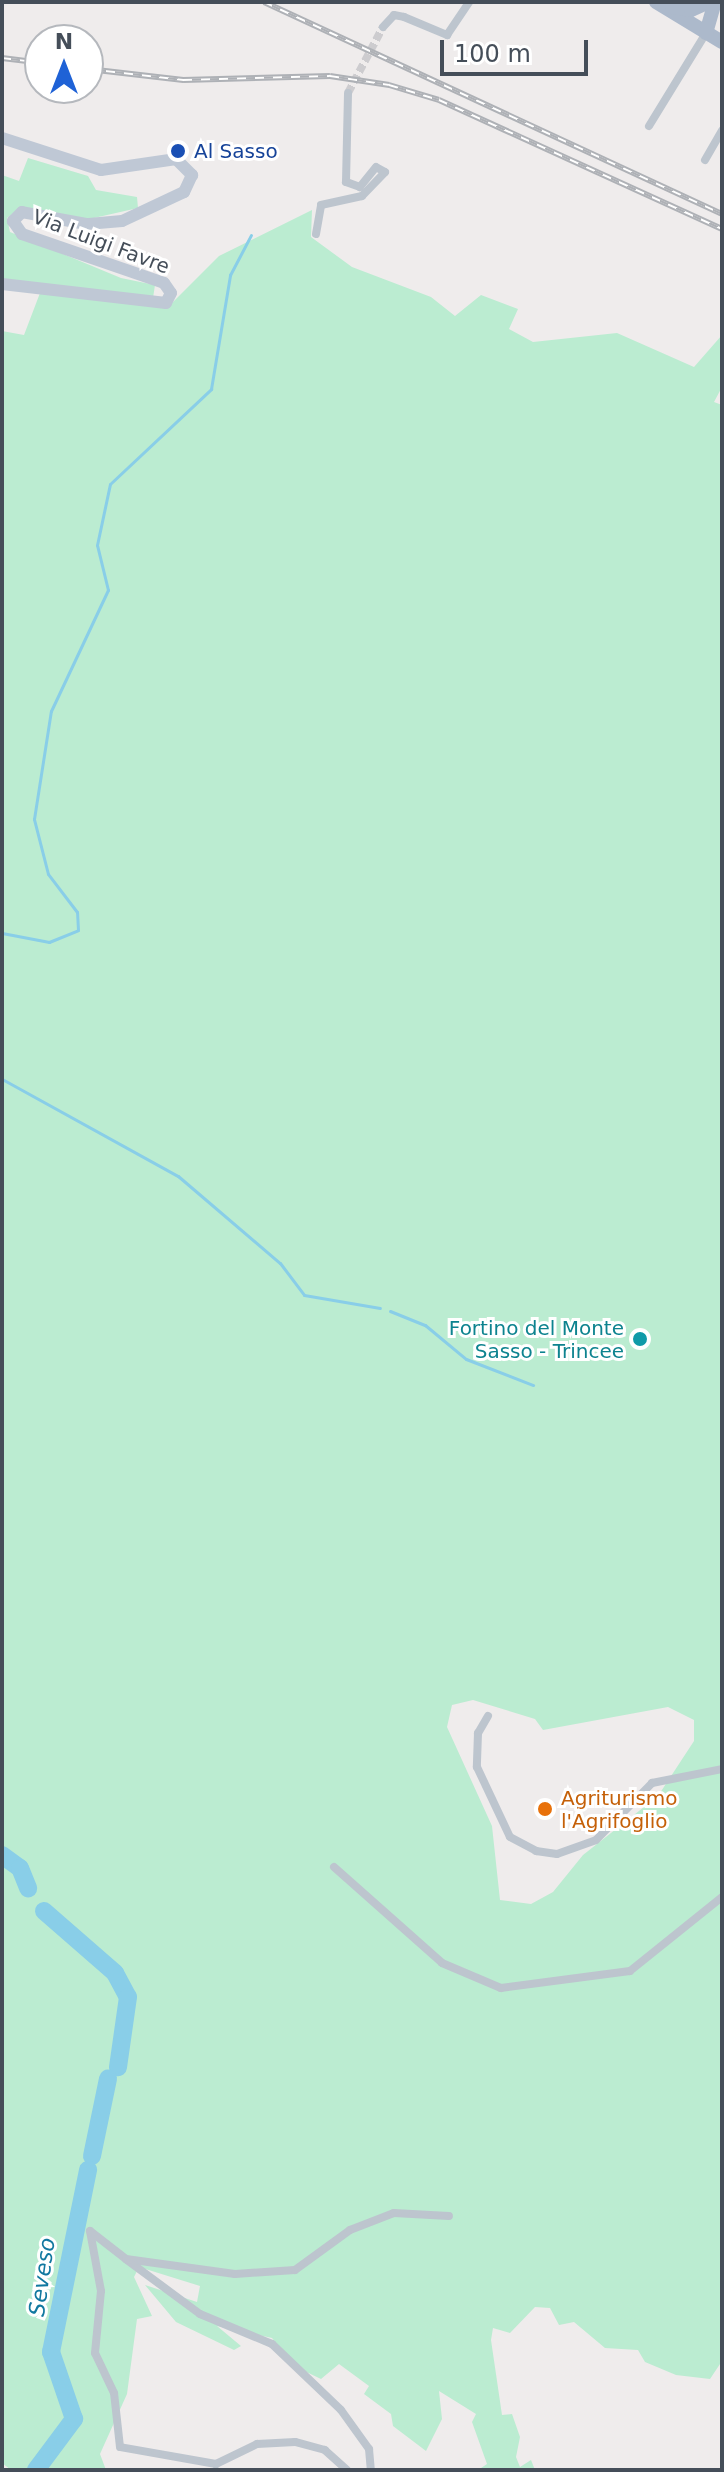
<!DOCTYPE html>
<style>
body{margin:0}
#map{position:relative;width:724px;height:2472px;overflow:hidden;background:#efecec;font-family:"DejaVu Sans",sans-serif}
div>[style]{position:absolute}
.green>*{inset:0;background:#bbecd1}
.stream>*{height:3px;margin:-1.5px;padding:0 1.5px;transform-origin:1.5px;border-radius:1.5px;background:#89cee8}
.river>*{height:18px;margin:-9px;padding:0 9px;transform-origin:9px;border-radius:9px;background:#89cee8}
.street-tunnel>*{height:8px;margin-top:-4px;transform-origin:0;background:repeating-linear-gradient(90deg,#cdcccf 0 8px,transparent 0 12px)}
.street>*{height:8px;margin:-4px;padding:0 4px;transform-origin:4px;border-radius:4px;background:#bdc5ce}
.secondary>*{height:12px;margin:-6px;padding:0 6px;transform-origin:6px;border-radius:6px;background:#bfc8d5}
.primary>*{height:14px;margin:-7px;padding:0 7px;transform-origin:7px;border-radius:7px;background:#acb9cb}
.rail>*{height:6px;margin-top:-3px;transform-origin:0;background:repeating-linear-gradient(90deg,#fff 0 9px,#aeb1b6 0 18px);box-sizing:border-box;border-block:2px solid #aeb1b6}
.dots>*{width:22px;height:22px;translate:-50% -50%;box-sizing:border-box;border:4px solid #fff;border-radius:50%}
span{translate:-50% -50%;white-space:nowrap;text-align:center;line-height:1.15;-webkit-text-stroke:6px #fff;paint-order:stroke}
.transit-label{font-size:20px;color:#164399}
.left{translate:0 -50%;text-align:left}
.street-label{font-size:20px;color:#454e59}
.culture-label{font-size:20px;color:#0d838f}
.right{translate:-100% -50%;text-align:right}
.food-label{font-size:20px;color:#c56008}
.water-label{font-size:22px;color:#1178a0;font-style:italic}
.frame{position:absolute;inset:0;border:4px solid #454e59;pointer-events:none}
.north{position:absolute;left:24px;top:24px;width:80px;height:80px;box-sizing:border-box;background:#fff;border:2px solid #b5b8bd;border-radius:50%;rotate:0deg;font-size:22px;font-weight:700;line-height:32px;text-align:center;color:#454e59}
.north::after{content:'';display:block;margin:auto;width:28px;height:36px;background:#1f62d6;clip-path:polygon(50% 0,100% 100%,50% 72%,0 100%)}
.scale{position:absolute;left:440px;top:40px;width:148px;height:36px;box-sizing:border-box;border:4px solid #454e59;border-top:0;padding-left:10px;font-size:24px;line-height:28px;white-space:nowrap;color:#454e59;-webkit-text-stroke:6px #fff;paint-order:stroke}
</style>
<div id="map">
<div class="green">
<i style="clip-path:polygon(28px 158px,88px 176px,96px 190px,137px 197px,138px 208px,85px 220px,21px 207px,7px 218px,10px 232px,121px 278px,155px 285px,153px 298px,2px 280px,2px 175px,19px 181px)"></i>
<i style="clip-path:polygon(evenodd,312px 210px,311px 237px,352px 267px,431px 297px,455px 316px,481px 295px,518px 309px,509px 329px,533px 342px,617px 333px,694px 367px,722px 335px,722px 387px,714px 402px,722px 405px,722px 2361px,710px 2379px,676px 2375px,645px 2362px,638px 2350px,605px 2348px,574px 2322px,559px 2325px,550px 2308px,535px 2307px,510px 2333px,493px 2328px,491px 2340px,502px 2415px,512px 2414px,520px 2437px,516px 2457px,520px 2467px,531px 2460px,535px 2470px,478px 2470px,487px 2464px,472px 2422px,476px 2414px,439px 2391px,442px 2419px,426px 2451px,393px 2426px,391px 2414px,364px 2394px,369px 2386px,339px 2364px,321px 2379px,296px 2367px,272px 2338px,217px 2326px,241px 2346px,234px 2350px,176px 2322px,145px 2285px,197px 2302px,200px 2286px,139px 2267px,134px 2277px,152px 2316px,137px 2319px,127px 2394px,100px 2454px,106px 2470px,11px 2470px,2px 2463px,2px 331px,24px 335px,40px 293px,168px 307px,219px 256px,312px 210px,473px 1700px,535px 1719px,543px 1730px,668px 1707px,694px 1720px,694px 1741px,658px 1796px,583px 1855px,553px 1892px,531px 1904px,500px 1900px,492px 1826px,447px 1727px,452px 1705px,473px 1700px)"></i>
</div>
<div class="stream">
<i style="left:2px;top:933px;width:48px;rotate:10.8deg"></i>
<i style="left:49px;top:942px;width:31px;rotate:-22deg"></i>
<i style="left:78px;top:930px;width:18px;rotate:-93deg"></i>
<i style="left:77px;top:912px;width:48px;rotate:-127.3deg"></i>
<i style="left:48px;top:874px;width:57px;rotate:-104.3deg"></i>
<i style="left:34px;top:819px;width:109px;rotate:-81.1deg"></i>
<i style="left:51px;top:711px;width:134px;rotate:-64.8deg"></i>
<i style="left:108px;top:590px;width:46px;rotate:-103.7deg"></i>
<i style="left:97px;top:545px;width:62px;rotate:-78deg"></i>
<i style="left:110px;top:484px;width:139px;rotate:-43.2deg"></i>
<i style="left:211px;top:389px;width:116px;rotate:-80.5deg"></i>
<i style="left:230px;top:275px;width:45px;rotate:-62.3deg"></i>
<i style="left:2px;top:1079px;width:201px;rotate:28.9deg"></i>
<i style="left:178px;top:1176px;width:134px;rotate:40.5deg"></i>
<i style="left:280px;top:1263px;width:40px;rotate:53deg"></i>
<i style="left:304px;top:1295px;width:77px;rotate:9.7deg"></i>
<i style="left:390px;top:1311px;width:38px;rotate:22deg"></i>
<i style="left:425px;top:1325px;width:53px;rotate:39.7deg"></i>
<i style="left:466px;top:1359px;width:72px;rotate:21.2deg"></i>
</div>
<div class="river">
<i style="left:2px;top:1855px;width:22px;rotate:36deg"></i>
<i style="left:20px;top:1868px;width:22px;rotate:68deg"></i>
<i style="left:44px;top:1911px;width:94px;rotate:41.1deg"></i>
<i style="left:115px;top:1973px;width:27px;rotate:62deg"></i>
<i style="left:128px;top:1997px;width:71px;rotate:98.1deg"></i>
<i style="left:92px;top:2156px;width:79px;rotate:-78.3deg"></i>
<i style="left:36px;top:2470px;width:64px;rotate:-53.3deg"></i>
<i style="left:74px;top:2419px;width:71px;rotate:-108.9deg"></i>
<i style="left:51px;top:2352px;width:186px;rotate:-78.5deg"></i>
</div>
<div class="street-tunnel">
<i style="left:348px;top:93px;width:75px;rotate:-62.1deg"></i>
</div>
<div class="street">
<i style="left:383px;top:27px;width:16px;rotate:-47deg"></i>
<i style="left:394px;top:15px;width:10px;rotate:11deg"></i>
<i style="left:404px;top:17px;width:47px;rotate:22.7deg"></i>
<i style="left:447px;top:35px;width:40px;rotate:-56deg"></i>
<i style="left:649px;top:126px;width:109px;rotate:-58.5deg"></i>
<i style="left:705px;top:160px;width:34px;rotate:-60deg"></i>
<i style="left:316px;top:234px;width:29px;rotate:-80deg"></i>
<i style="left:321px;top:205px;width:42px;rotate:-12.4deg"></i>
<i style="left:362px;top:196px;width:33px;rotate:-46deg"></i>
<i style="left:385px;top:172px;width:10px;rotate:-151deg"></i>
<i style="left:376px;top:167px;width:26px;rotate:129deg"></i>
<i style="left:360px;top:187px;width:15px;rotate:-160deg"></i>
<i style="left:346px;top:182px;width:89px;rotate:-88.7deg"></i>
<i style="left:488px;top:1716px;width:20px;rotate:120deg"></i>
<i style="left:478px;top:1733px;width:34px;rotate:92deg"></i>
<i style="left:477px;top:1767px;width:77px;rotate:64.8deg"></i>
<i style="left:510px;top:1837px;width:30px;rotate:28deg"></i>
<i style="left:536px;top:1851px;width:21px;rotate:8deg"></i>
<i style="left:557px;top:1854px;width:41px;rotate:-19.7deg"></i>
<i style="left:596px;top:1840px;width:80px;rotate:-45.5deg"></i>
<i style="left:652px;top:1783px;width:71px;rotate:-11.3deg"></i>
<i style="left:334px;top:1867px;width:144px;rotate:41.6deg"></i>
<i style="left:442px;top:1963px;width:64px;rotate:23deg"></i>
<i style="left:501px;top:1988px;width:130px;rotate:-7.5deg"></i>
<i style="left:630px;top:1971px;width:118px;rotate:-38.8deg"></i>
<i style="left:127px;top:2260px;width:91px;rotate:36.5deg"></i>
<i style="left:200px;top:2314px;width:78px;rotate:22.6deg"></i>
<i style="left:272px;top:2344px;width:95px;rotate:43.7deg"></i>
<i style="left:341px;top:2410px;width:48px;rotate:54.3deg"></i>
<i style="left:369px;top:2449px;width:21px;rotate:85deg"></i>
<i style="left:347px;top:2470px;width:30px;rotate:-138deg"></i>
<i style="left:325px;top:2450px;width:31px;rotate:-165deg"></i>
<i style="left:295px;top:2442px;width:38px;rotate:177deg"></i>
<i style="left:257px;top:2444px;width:46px;rotate:154deg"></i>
<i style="left:216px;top:2464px;width:97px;rotate:-170deg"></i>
<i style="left:120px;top:2447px;width:54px;rotate:-96.3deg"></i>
<i style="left:114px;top:2393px;width:44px;rotate:-115.4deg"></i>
<i style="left:95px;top:2353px;width:62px;rotate:-84.5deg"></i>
<i style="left:101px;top:2291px;width:61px;rotate:-100.4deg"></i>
<i style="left:90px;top:2231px;width:46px;rotate:37.9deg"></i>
<i style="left:126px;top:2259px;width:110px;rotate:7.8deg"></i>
<i style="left:235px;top:2274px;width:60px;rotate:-3.8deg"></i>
<i style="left:295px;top:2270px;width:68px;rotate:-36deg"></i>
<i style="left:350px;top:2230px;width:47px;rotate:-21.1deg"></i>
<i style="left:394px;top:2213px;width:55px;rotate:3.1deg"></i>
</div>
<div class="secondary">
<i style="left:2px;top:138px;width:104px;rotate:17.9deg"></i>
<i style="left:101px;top:170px;width:76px;rotate:-8.3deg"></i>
<i style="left:176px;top:159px;width:23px;rotate:45deg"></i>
<i style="left:192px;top:175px;width:19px;rotate:115deg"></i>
<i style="left:184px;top:192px;width:68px;rotate:154.9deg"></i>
<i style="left:122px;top:221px;width:36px;rotate:175deg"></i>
<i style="left:86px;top:224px;width:65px;rotate:-169.4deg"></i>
<i style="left:22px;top:212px;width:13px;rotate:135deg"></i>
<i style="left:13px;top:221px;width:16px;rotate:55deg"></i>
<i style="left:22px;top:234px;width:150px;rotate:19deg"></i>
<i style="left:164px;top:283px;width:12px;rotate:55deg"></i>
<i style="left:171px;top:293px;width:11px;rotate:117deg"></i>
<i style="left:166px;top:303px;width:165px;rotate:-173.4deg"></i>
</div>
<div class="primary">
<i style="left:656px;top:2px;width:77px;rotate:31.2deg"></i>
<i style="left:672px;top:7px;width:19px;rotate:9deg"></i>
<i style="left:691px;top:10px;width:20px;rotate:-24deg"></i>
<i style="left:706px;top:33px;width:32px;rotate:-74deg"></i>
</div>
<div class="rail">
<i style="left:264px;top:2px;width:505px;rotate:24.84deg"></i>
<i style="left:2px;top:58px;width:38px;rotate:7deg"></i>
<i style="left:88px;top:69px;width:96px;rotate:6.6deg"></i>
<i style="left:183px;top:80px;width:147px;rotate:-1.6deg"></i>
<i style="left:330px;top:76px;width:60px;rotate:8.7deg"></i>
<i style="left:389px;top:85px;width:52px;rotate:16.7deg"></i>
<i style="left:439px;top:100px;width:311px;rotate:24.5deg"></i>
</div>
<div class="dots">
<i style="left:178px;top:151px;background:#1a4fb4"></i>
<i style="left:640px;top:1339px;background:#0f9aa8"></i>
<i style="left:545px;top:1809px;background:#e8710a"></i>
</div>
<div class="transit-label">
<span class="left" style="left:194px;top:151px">Al Sasso</span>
</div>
<div class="street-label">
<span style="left:101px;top:242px;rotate:21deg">Via Luigi Favre</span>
</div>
<div class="culture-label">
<span class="right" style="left:624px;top:1340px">Fortino del Monte<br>Sasso - Trincee</span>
</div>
<div class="food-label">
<span class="left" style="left:561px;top:1810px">Agriturismo<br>l'Agrifoglio</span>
</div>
<div class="water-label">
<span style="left:42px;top:2277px;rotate:-82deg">Seveso</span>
</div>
<div class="frame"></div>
<div class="north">N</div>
<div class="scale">100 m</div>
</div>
